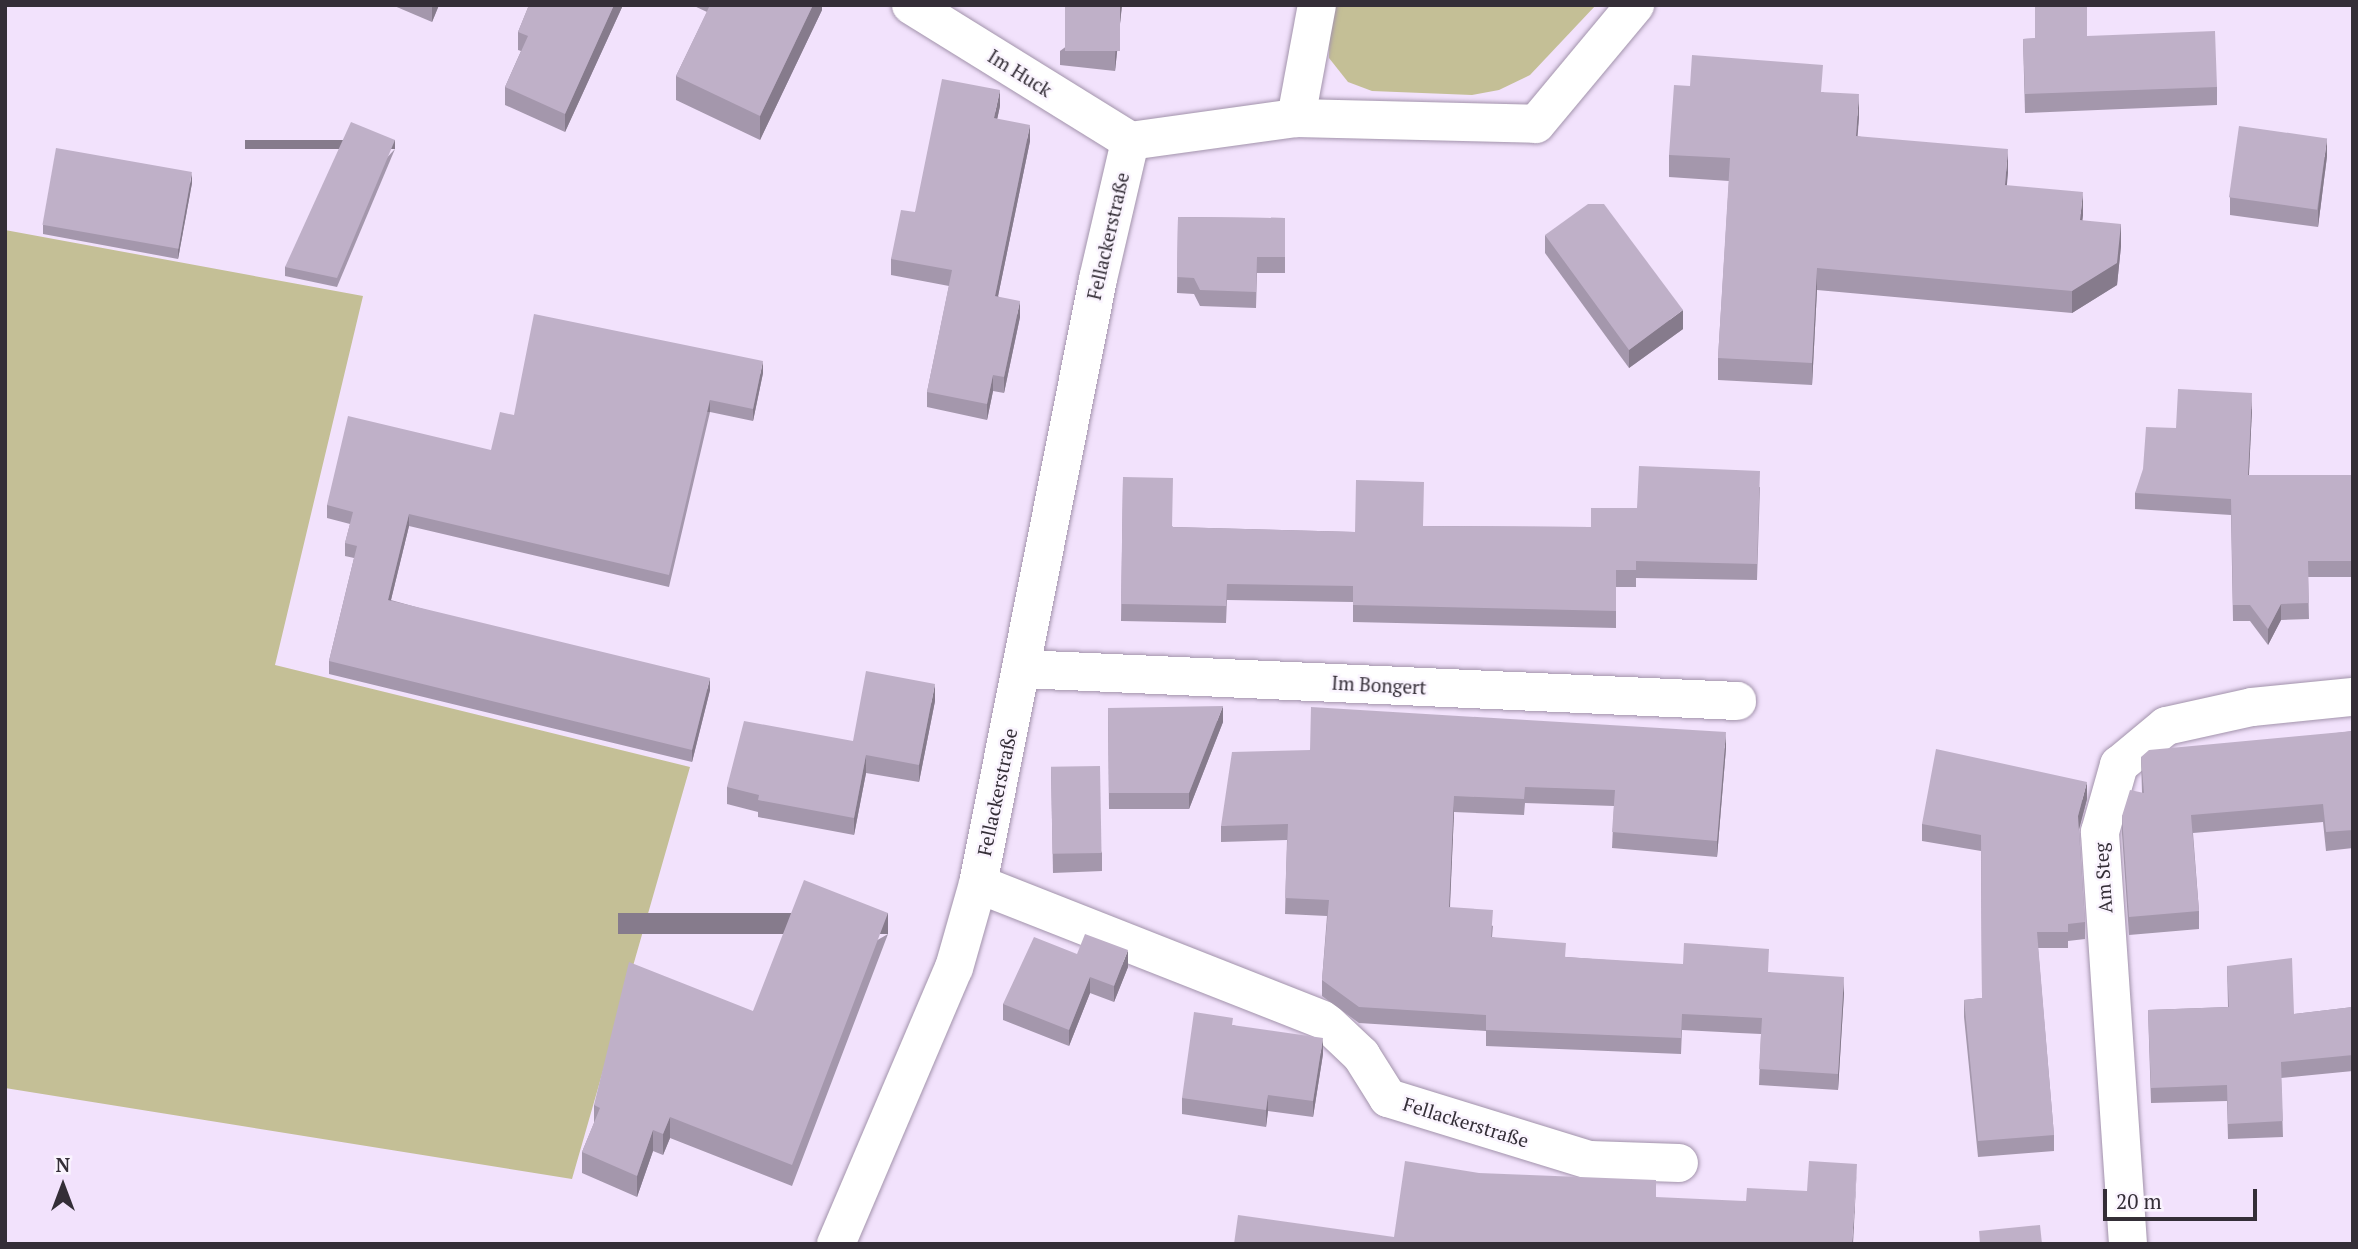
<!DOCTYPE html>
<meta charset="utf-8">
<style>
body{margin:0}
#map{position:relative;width:2358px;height:1249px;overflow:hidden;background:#f2e2fc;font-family:"PT Serif",serif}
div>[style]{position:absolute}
.green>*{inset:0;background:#c4bf96}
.roads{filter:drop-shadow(0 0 2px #a293ab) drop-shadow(0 0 2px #a293ab)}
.street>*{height:38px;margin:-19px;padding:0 19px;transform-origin:19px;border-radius:19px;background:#fff}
.wall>*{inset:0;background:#a497ac}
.shaded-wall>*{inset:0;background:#867b8c;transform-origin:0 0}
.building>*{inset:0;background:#bfb0c8;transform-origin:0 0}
span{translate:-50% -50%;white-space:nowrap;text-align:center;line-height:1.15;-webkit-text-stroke:5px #faf4fe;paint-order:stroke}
.street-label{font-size:19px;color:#342e37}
.frame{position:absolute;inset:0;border:7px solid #342e37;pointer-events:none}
.north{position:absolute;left:28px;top:1151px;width:70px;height:70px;-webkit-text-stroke:5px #faf4fe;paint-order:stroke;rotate:0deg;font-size:19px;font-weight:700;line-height:28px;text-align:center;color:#342e37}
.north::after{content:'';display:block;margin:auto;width:24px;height:32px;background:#342e37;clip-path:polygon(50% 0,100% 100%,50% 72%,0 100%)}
.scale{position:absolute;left:2103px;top:1189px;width:154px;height:32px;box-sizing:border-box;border:4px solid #342e37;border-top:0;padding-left:9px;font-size:21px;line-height:24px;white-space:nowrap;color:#342e37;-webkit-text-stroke:5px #faf4fe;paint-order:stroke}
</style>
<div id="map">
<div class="green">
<i style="clip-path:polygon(1330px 5px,1596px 5px,1530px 75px,1499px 90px,1472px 95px,1372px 91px,1348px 82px,1329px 58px)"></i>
<i style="clip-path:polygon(5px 230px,363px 296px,275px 665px,690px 767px,572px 1179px,5px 1088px)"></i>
</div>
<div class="roads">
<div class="street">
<i style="left:911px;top:5px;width:258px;rotate:31.8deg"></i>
<i style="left:1296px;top:118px;width:115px;rotate:-79.5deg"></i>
<i style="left:1022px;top:669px;width:716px;rotate:2.56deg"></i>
<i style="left:978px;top:884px;width:373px;rotate:21.5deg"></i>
<i style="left:1325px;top:1021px;width:50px;rotate:43.4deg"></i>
<i style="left:1361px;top:1055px;width:51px;rotate:57.9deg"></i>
<i style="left:1388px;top:1098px;width:211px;rotate:17.1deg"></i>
<i style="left:1590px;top:1160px;width:89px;rotate:1.9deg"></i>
<i style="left:836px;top:1244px;width:300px;rotate:-66.9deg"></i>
<i style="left:954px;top:968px;width:87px;rotate:-74.1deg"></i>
<i style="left:978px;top:884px;width:617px;rotate:-78.78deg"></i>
<i style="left:1098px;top:279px;width:142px;rotate:-76.9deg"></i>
<i style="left:1130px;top:141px;width:168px;rotate:-7.9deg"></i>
<i style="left:1296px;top:118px;width:240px;rotate:1.4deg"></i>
<i style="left:1536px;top:124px;width:155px;rotate:-50.2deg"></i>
<i style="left:2128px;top:1244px;width:413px;rotate:-93.9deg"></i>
<i style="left:2100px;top:832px;width:70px;rotate:-74.2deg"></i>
<i style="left:2119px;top:765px;width:61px;rotate:-39.7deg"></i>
<i style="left:2166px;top:726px;width:88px;rotate:-12.5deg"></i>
<i style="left:2252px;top:707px;width:101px;rotate:-5.7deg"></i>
</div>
</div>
<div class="wall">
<i style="clip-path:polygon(392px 5px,439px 5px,432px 22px)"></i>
<i style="clip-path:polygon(529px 5px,623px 5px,565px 132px,505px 105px,505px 87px,521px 51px,518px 50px,518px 32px)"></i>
<i style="clip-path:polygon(692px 5px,822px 5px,822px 10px,760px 140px,676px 100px,676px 76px,707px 12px)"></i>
<i style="clip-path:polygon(1122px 5px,1115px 71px,1060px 65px,1060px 51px)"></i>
<i style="clip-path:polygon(2087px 36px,2217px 87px,2217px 105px,2025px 113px,2023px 39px)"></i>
<i style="clip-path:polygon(1823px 92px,1859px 117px,1857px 136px,2008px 172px,2006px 186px,2083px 215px,2082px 220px,2121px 246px,2117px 285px,2072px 313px,1817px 290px,1812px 385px,1718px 380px,1718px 358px,1729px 181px,1669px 177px,1669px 155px)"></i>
<i style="clip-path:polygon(1000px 106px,997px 119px,1030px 141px,998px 296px,1020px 317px,1004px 393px,993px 391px,987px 420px,927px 407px,927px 392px,949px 286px,891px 275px,891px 259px,915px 212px)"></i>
<i style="clip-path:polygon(395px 149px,337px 287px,285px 276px,285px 267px)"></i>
<i style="clip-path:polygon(2327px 156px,2318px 227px,2230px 215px,2230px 197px)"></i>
<i style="clip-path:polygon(192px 183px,178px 259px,43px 234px,43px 225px)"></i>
<i style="clip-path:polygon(1178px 217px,1285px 218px,1285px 273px,1257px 273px,1256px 308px,1200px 306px,1194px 294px,1177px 293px)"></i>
<i style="clip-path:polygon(1545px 235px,1683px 329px,1629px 368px,1545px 253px)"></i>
<i style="clip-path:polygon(763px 373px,753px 421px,710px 412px,669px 587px,409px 526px,391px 600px,710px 690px,692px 762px,329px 674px,329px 661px,354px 558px,345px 556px,345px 543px,350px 524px,327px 518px,327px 505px,491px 450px)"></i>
<i style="clip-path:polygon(2252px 409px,2249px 475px,2353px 475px,2353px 577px,2308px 577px,2309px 619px,2281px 620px,2268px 645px,2250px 621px,2233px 621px,2231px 515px,2135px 509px,2135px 493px,2176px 428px)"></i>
<i style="clip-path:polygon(1123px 477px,1173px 527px,1355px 532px,1423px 526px,1591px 527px,1637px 508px,1760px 487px,1757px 580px,1636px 578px,1636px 587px,1616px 587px,1616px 628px,1353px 622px,1353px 602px,1227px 600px,1226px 623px,1121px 621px)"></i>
<i style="clip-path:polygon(935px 701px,919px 782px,866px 773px,854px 835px,758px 817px,758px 812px,727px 804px,727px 787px,853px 741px)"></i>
<i style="clip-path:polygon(1108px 708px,1223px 722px,1189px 809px,1109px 809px)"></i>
<i style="clip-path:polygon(2353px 731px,2353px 848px,2326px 851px,2323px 822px,2193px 833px,2199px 911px,2199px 929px,2129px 935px,2122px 834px,2122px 816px,2142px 793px,2141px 757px)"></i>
<i style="clip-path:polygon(1726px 748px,1717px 857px,1612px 848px,1614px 806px,1525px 803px,1524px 815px,1454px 812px,1450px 908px,1493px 926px,1492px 937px,1566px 957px,1768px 972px,1844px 993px,1838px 1090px,1759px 1085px,1761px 1034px,1682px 1030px,1681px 1054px,1486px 1046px,1486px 1031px,1359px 1023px,1322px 996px,1322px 980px,1327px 916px,1285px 914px,1287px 840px,1221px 842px,1221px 826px)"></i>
<i style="clip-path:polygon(1051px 767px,1102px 853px,1102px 871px,1053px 873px)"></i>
<i style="clip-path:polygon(2087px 799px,2079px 829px,2085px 922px,2085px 939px,2068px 941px,2068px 948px,2038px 948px,2054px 1135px,2054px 1151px,1978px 1157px,1964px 1017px,1964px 1000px,1982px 998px,1981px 851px,1922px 841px,1922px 824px)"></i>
<i style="clip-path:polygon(888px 934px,792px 1186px,670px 1138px,663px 1155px,653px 1151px,637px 1197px,582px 1173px,582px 1152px,594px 1123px,594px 1105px,753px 1011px)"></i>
<i style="clip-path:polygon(1077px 954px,1128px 967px,1114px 1002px,1090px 993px,1069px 1046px,1003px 1020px,1003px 1004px)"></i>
<i style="clip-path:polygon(2227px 966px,2294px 1014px,2353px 1007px,2353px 1071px,2281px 1078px,2283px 1137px,2228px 1139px,2227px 1101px,2151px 1103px,2148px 1010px,2228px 1007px)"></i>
<i style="clip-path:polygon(1233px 1025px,1323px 1054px,1313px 1117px,1268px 1111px,1266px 1127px,1182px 1114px,1182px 1098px)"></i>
</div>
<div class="shaded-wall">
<i style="clip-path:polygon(432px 5px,439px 5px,432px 22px)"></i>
<i style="clip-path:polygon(614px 5px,623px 5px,565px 132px,565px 114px)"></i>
<i style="clip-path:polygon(813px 5px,822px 5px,822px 10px,760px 140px,760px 116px)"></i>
<i style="clip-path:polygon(1120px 5px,1122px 5px,1115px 71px,1115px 56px)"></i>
<i style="clip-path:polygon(1000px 90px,1000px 106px,994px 134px,994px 118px)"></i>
<i style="clip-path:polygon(1859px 94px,1859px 117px,1856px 158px,1856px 136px)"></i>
<i style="clip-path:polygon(1030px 125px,1030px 141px,995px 311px,995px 296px)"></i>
<i style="clip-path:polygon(2327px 138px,2327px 156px,2318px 227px,2318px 209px)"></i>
<i style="left:395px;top:140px;width:9px;height:150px;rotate:90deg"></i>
<i style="clip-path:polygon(2008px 149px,2008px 172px,2005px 208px,2005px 185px)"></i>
<i style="clip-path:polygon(192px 173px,192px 183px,178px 259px,178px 250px)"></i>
<i style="clip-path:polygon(2083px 192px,2083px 215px,2080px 242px,2080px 220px)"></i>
<i style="clip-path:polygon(2121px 224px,2121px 246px,2117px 285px,2072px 313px,2072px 291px)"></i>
<i style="clip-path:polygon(1817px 268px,1817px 290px,1812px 385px,1812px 363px)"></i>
<i style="clip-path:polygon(1020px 301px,1020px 317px,1004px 393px,1004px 377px)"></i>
<i style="clip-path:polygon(1683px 310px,1683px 329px,1629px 368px,1629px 350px)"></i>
<i style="clip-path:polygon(763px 361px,763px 373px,753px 421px,753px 409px)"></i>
<i style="clip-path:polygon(993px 375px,993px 391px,987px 420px,987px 404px)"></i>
<i style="clip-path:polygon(2252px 393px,2252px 409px,2248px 491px,2248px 475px)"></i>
<i style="left:710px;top:400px;width:12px;height:180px;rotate:90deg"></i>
<i style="clip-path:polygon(409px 514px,409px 526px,388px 612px,388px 600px)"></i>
<i style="clip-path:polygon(2281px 604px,2281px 620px,2268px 645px,2268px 629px)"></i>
<i style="clip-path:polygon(710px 678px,710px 690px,692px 762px,692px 750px)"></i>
<i style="clip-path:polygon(935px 684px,935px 701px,919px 782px,919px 765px)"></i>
<i style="clip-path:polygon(1223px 706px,1223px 722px,1189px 809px,1189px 793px)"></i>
<i style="clip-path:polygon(1726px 732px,1726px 748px,1717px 857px,1717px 841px)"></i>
<i style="clip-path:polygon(866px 755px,866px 773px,854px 835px,854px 818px)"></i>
<i style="clip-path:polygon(2087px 782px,2087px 799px,2078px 833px,2078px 816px)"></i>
<i style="clip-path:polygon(1454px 796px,1454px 812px,1449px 923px,1449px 907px)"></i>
<i style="left:888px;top:913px;width:21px;height:270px;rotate:90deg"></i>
<i style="clip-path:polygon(1128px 950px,1128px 967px,1114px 1002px,1114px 986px)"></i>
<i style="clip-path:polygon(1090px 977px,1090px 993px,1069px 1046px,1069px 1030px)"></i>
<i style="clip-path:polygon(1844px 977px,1844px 993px,1838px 1090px,1838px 1074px)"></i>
<i style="clip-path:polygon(1323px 1038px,1323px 1054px,1313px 1117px,1313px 1101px)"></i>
<i style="clip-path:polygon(1268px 1095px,1268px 1111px,1266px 1127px,1266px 1110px)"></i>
<i style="clip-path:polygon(670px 1117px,670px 1138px,663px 1155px,663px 1134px)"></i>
<i style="clip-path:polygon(653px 1130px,653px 1151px,637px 1197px,637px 1176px)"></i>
<i style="clip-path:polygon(1857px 1164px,1853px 1244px,1852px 1244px)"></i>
</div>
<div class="building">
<i style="clip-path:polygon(529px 5px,614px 5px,565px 114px,505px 87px,528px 36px,518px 32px)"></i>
<i style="clip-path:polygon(710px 5px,813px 5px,760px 116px,676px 76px)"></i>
<i style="left:1065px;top:5px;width:55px;height:46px"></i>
<i style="clip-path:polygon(2035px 5px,2087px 5px,2087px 36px,2215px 31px,2217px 87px,2025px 94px,2023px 39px,2035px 38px)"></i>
<i style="clip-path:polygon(1692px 55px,1823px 65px,1821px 92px,1859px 94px,1856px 136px,2008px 149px,2005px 185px,2083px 192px,2080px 220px,2121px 224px,2117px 263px,2072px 291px,1817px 268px,1812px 363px,1718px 358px,1730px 158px,1669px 155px,1674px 85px,1690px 86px)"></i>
<i style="clip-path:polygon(942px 79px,1000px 90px,994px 118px,1030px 125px,995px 296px,1020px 301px,1004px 377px,993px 375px,987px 404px,927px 392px,952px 270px,891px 259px,901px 210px,915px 212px)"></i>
<i style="clip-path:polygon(351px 122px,395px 140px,337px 278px,285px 267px)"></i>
<i style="left:2239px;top:126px;width:89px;height:72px;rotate:8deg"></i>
<i style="left:56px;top:148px;width:138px;height:78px;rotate:10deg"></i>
<i style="clip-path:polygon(1588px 204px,1604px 204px,1683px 310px,1629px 350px,1545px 235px)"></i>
<i style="clip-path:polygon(1178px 217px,1285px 218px,1285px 257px,1257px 257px,1256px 292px,1200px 290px,1194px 278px,1177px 277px)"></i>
<i style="clip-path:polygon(534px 314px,763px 361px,753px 409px,710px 400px,669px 575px,409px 514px,388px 600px,710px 678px,692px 750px,329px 661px,357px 546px,345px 543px,353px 512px,327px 505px,348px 416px,491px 450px,500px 412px,514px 415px)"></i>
<i style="clip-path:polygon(2178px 389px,2252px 393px,2248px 475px,2353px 475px,2353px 561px,2308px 561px,2309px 603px,2281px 604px,2268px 629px,2250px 605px,2233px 605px,2231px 499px,2135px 493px,2143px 469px,2146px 427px,2176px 428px)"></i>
<i style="clip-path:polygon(1639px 466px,1760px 471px,1757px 564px,1636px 561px,1636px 570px,1616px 570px,1616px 611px,1353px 605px,1353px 586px,1227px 584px,1226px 606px,1121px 604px,1123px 477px,1173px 478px,1172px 527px,1355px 532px,1356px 480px,1424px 482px,1423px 526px,1591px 527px,1591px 508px,1637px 508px)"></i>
<i style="clip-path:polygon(866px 671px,935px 684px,919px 765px,866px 755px,854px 818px,758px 800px,759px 795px,727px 787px,744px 721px,853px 741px)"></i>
<i style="clip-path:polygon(1223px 706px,1189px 793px,1109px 793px,1108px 708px)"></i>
<i style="clip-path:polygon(1311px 707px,1726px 732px,1717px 841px,1612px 832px,1615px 790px,1525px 787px,1524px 799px,1454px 796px,1449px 907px,1493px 910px,1491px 937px,1566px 943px,1565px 957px,1683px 964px,1684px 943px,1742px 947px,1769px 949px,1768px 972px,1844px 977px,1838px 1074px,1759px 1069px,1762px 1018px,1682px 1014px,1681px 1038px,1486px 1030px,1486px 1015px,1359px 1007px,1322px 980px,1329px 900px,1285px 898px,1288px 824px,1221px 826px,1232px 752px,1310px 750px)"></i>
<i style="clip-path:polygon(2353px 731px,2353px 830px,2326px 832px,2323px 804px,2191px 815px,2199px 911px,2129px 917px,2122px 816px,2130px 790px,2144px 793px,2141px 757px,2149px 750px)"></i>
<i style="clip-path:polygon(1936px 749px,2087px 782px,2078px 816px,2085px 922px,2068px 924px,2068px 932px,2037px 932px,2054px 1135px,1978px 1141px,1964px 1000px,1982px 998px,1981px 835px,1922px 824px)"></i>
<i style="left:1100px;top:766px;width:87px;height:49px;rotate:89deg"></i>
<i style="clip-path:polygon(804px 880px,888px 913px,792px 1165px,670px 1117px,663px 1134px,653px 1130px,637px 1176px,582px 1152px,600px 1108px,594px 1105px,629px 962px,753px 1011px)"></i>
<i style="clip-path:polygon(1085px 934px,1128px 950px,1114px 986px,1090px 977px,1069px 1030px,1003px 1004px,1034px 937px,1077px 954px)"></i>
<i style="clip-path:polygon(2292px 958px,2294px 1014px,2353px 1007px,2353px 1055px,2281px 1062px,2283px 1121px,2228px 1124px,2227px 1085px,2151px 1088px,2148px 1010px,2229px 1007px,2227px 966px)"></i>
<i style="clip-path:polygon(1194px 1012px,1233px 1018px,1232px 1025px,1323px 1038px,1313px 1101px,1268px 1095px,1266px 1110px,1182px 1098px)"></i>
<i style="clip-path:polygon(1405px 1161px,1479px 1173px,1656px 1180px,1656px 1197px,1746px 1201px,1747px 1188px,1807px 1191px,1809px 1161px,1857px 1164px,1852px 1244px,1234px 1244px,1238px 1215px,1394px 1237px)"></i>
<i style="clip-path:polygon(2040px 1225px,2042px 1244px,1980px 1244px,1979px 1231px)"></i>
</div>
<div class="street-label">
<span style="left:1020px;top:73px;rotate:32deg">Im Huck</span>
<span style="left:1108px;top:236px;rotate:-77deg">Fellackerstraße</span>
<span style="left:1379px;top:685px;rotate:3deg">Im Bongert</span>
<span style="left:997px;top:792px;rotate:-78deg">Fellackerstraße</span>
<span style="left:2103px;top:878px;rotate:-94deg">Am Steg</span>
<span style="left:1466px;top:1122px;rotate:17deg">Fellackerstraße</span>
</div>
<div class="frame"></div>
<div class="north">N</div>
<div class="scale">20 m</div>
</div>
